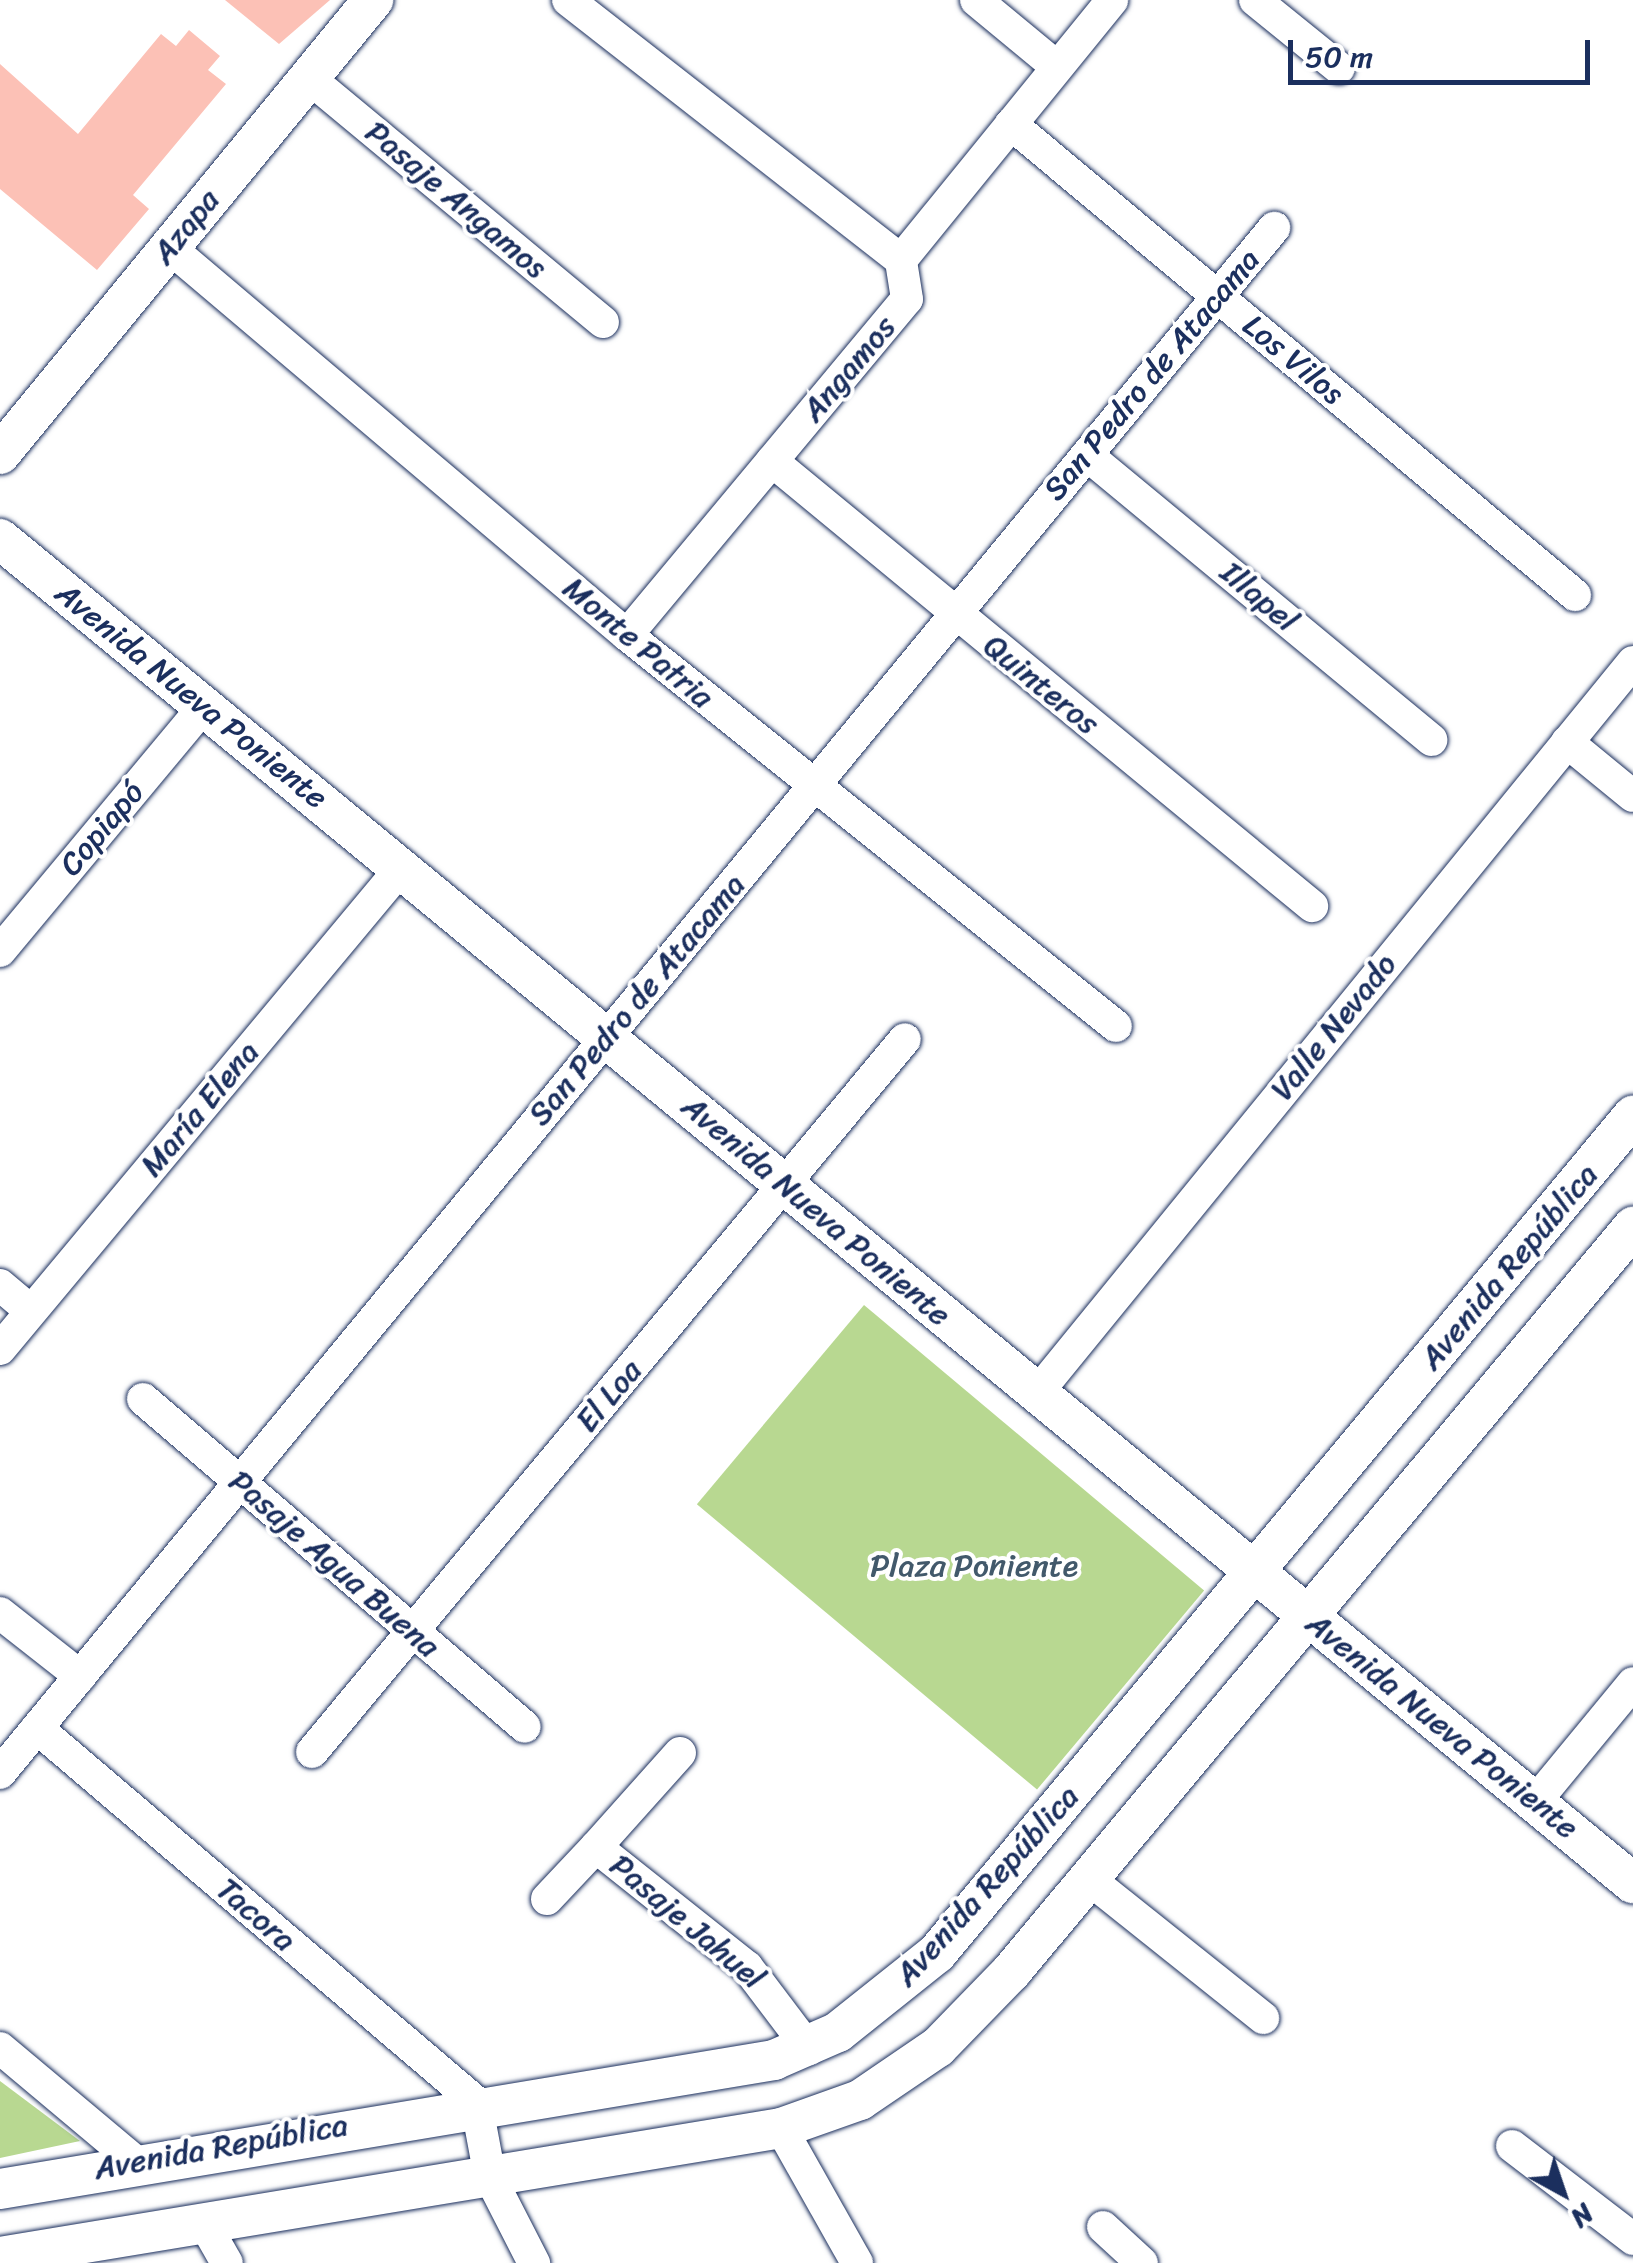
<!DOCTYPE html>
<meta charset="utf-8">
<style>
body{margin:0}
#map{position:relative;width:1633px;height:2263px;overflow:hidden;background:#fff;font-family:Sriracha,sans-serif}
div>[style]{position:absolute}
.green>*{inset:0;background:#b8d891;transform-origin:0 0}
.building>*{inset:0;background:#fcc1b6}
.roads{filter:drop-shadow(0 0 2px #1b2f5e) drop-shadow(0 0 2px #1b2f5e)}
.minor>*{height:32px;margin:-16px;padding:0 16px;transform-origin:16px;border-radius:16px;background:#fff}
.tertiary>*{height:40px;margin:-20px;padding:0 20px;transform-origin:20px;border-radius:20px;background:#fff}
span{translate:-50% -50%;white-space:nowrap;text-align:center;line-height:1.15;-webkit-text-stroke:8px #fff;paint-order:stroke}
.street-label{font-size:32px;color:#1b2f5e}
.park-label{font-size:32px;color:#42596b}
.north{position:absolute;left:1513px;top:2143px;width:100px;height:100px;-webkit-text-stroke:8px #fff;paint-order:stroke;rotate:140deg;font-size:28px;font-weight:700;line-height:40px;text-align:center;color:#1b2f5e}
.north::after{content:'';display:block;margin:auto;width:35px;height:45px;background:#1b2f5e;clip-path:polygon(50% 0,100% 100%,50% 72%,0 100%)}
.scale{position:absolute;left:1288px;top:40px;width:302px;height:45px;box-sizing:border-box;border:5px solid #1b2f5e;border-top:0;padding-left:12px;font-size:30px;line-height:35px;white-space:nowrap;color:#1b2f5e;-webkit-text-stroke:8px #fff;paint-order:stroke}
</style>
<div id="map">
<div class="green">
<i style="left:864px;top:1305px;width:444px;height:260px;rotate:40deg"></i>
<i style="clip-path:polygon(0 2081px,80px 2141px,0 2158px)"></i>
</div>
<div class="building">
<i style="clip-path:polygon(225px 0,330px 0,279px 44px)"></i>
<i style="clip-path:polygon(189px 30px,220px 56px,208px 70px,226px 84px,133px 195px,149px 209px,97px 270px,0 189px,0 64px,78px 134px,161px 34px,176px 46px)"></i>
</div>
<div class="roads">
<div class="minor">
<i style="left:568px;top:0;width:422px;rotate:38deg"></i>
<i style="left:976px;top:0;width:105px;rotate:39.6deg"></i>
<i style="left:1255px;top:0;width:108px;rotate:39deg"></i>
<i style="left:309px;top:78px;width:382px;rotate:39.7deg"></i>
<i style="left:1011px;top:124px;width:735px;rotate:39.87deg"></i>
<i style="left:170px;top:248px;width:599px;rotate:40.26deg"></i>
<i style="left:627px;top:635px;width:626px;rotate:38.65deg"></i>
<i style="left:1087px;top:455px;width:447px;rotate:39.6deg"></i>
<i style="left:772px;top:461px;width:700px;rotate:39.49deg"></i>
<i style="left:627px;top:635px;width:437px;rotate:-50.2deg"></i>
<i style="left:907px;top:299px;width:39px;rotate:-99deg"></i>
<i style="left:901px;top:260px;width:335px;rotate:-50.9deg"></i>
<i style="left:1567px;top:742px;width:85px;rotate:39.3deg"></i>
<i style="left:0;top:951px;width:319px;rotate:-50.2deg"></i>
<i style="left:0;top:1285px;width:40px;rotate:40deg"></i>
<i style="left:0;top:1349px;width:626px;rotate:-50.18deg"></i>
<i style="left:1037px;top:1393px;width:943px;rotate:-50.81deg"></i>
<i style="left:143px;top:1399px;width:503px;rotate:40.65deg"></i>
<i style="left:0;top:1613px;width:102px;rotate:38.2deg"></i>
<i style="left:37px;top:1728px;width:577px;rotate:40.43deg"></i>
<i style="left:476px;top:2102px;width:76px;rotate:79.4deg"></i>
<i style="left:490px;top:2177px;width:97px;rotate:62.9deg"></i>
<i style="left:312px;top:1752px;width:927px;rotate:-50.25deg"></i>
<i style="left:680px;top:1753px;width:126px;rotate:131.8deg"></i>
<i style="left:596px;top:1847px;width:193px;rotate:38.5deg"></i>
<i style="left:747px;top:1967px;width:103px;rotate:52.9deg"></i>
<i style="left:0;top:1773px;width:2003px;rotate:-50.49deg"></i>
<i style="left:1535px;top:1802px;width:154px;rotate:-50.5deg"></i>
<i style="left:1089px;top:1879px;width:223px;rotate:38.6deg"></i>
<i style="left:547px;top:1899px;width:71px;rotate:-46.7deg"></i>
<i style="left:0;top:2048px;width:179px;rotate:40deg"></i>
<i style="left:781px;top:2128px;width:155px;rotate:60.6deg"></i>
<i style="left:1512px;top:2146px;width:153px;rotate:37.5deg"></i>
<i style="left:203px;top:2221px;width:48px;rotate:60.3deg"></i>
<i style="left:1103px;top:2227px;width:53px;rotate:42.7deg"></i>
</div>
<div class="tertiary">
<i style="left:0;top:454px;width:588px;rotate:-50.59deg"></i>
<i style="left:0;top:539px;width:2115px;rotate:39.46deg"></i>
<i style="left:0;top:2189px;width:785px;rotate:-9.46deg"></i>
<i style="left:774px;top:2060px;width:70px;rotate:-23.6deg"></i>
<i style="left:838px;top:2032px;width:127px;rotate:-38.6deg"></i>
<i style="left:937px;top:1953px;width:1089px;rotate:-50.26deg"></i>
<i style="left:0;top:2257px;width:792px;rotate:-9.38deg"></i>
<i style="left:781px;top:2128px;width:84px;rotate:-19.5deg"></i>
<i style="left:860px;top:2100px;width:94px;rotate:-34.2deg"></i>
<i style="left:938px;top:2047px;width:105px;rotate:-45.8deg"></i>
<i style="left:1011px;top:1972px;width:971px;rotate:-50.14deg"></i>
</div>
</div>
<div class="street-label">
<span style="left:456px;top:200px;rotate:40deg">Pasaje Angamos</span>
<span style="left:186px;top:227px;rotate:-51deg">Azapa</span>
<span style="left:1293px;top:360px;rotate:40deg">Los Vilos</span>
<span style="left:849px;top:369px;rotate:-50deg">Angamos</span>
<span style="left:1152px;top:375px;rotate:-50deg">San Pedro de Atacama</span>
<span style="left:1259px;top:597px;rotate:40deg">Illapel</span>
<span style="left:638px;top:643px;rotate:40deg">Monte Patria</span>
<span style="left:1041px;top:685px;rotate:39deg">Quinteros</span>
<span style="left:191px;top:696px;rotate:39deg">Avenida Nueva Poniente</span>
<span style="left:102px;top:829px;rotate:-50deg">Copiapó</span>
<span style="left:637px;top:1000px;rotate:-50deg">San Pedro de Atacama</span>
<span style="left:1334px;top:1027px;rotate:-51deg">Valle Nevado</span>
<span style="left:200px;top:1109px;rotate:-50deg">María Elena</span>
<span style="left:816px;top:1211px;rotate:40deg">Avenida Nueva Poniente</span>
<span style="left:1509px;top:1267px;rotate:-50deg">Avenida República</span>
<span style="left:609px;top:1396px;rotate:-50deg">El Loa</span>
<span style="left:334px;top:1564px;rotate:41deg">Pasaje Agua Buena</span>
<span style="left:1442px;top:1726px;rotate:39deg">Avenida Nueva Poniente</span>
<span style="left:987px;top:1886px;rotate:-48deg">Avenida República</span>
<span style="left:256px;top:1915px;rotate:41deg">Tacora</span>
<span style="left:687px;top:1922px;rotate:40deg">Pasaje Jahuel</span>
<span style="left:221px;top:2147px;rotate:-10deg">Avenida República</span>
</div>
<div class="park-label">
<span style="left:974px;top:1566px">Plaza Poniente</span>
</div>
<div class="north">N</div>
<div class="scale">50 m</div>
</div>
